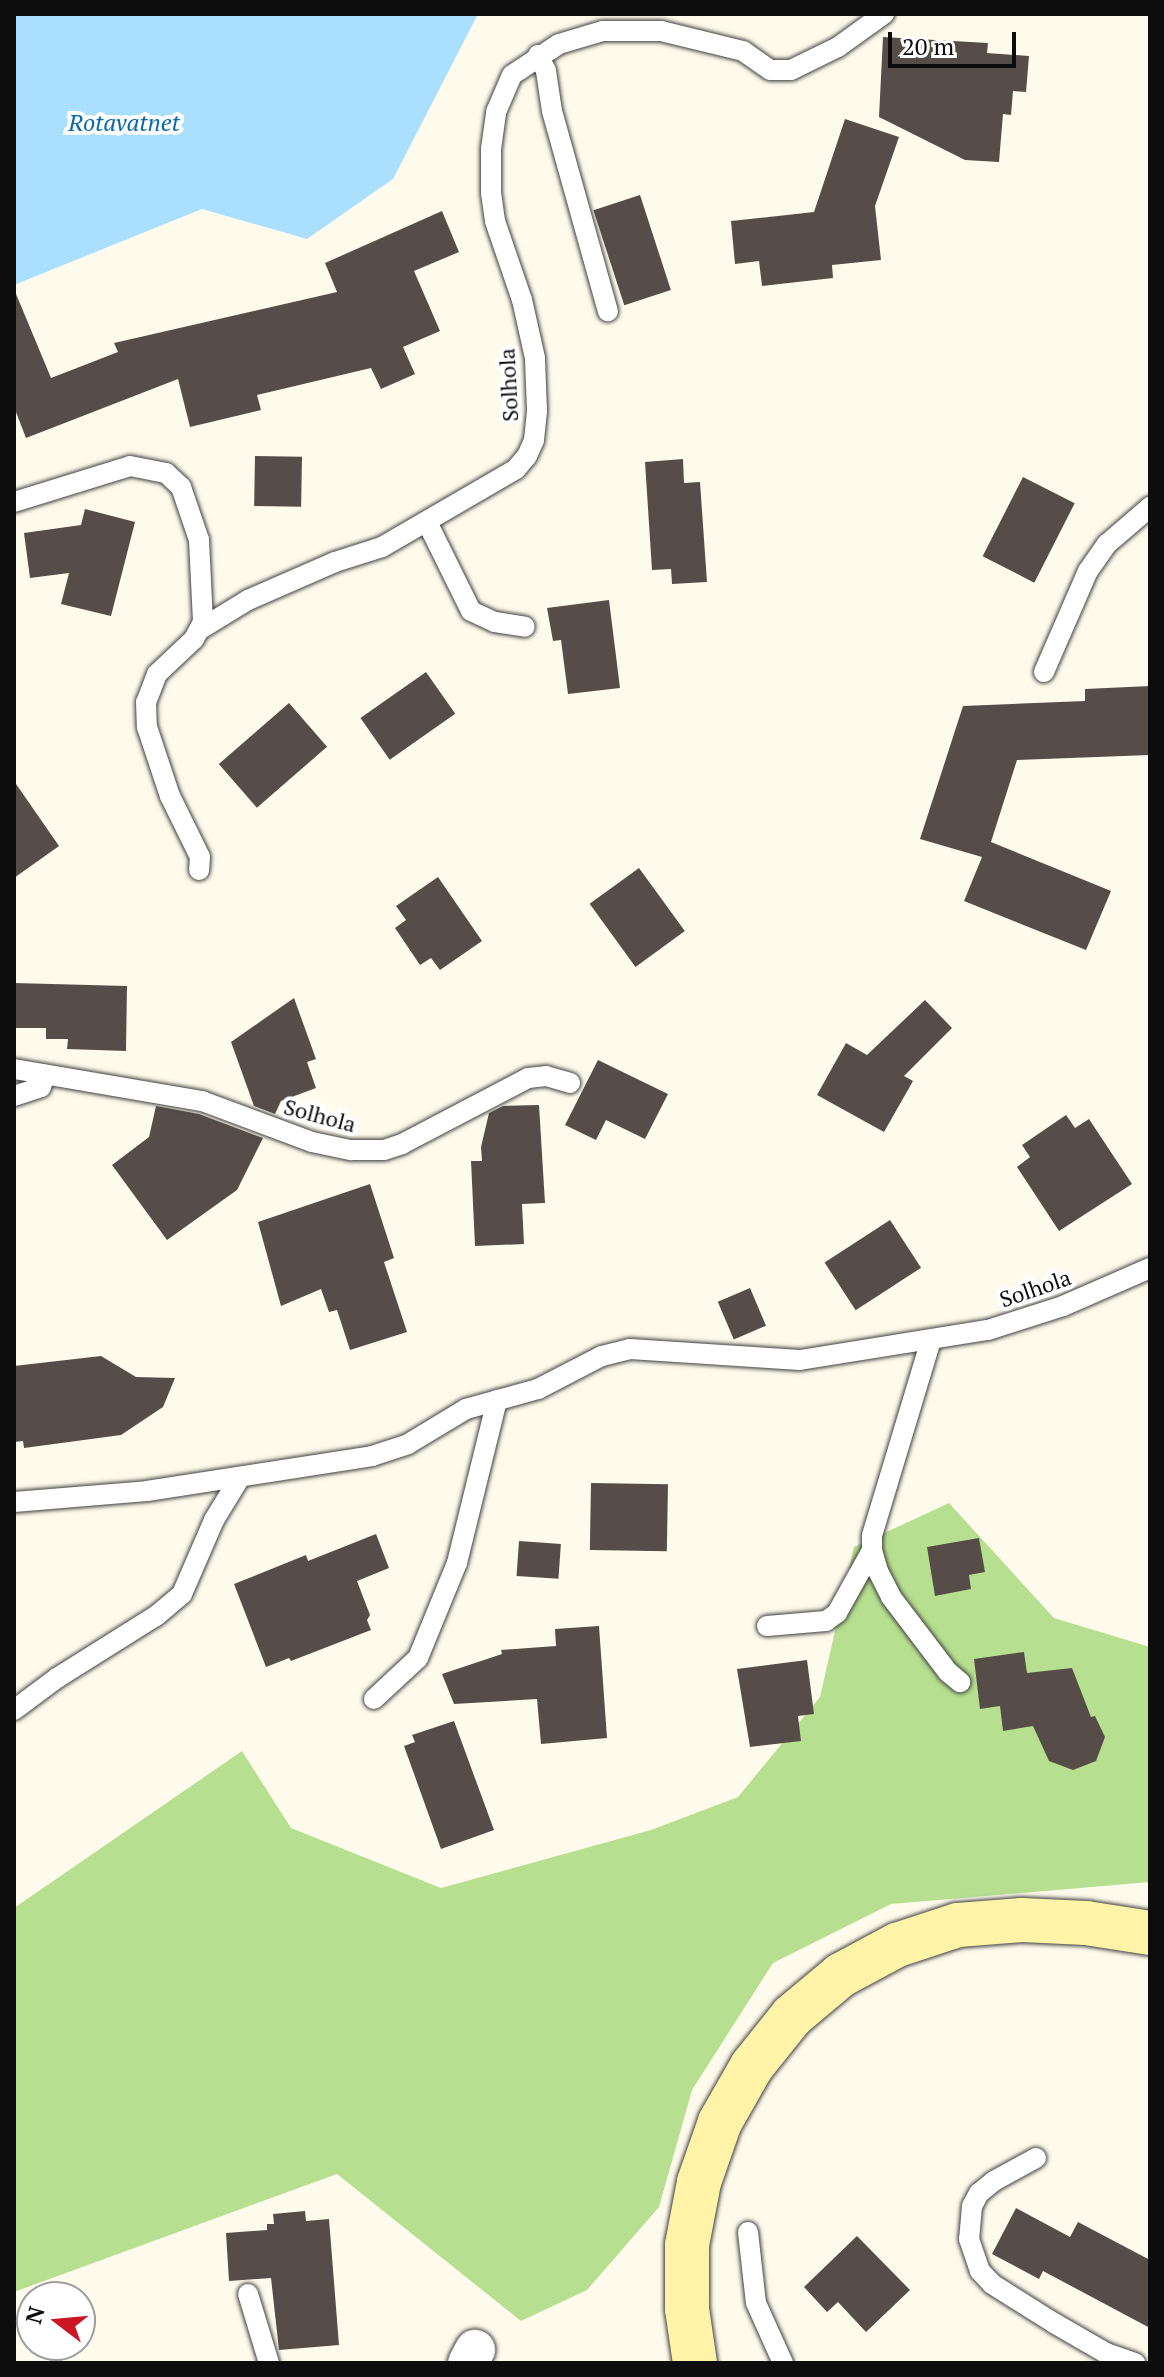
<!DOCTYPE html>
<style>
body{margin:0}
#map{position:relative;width:1164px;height:2377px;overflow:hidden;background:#fffbec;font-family:"PT Serif",serif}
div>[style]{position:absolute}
.forest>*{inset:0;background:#b6e08f}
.water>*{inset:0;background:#aae0fd}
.building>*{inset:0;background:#564d48;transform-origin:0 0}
.roads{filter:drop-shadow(0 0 2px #404040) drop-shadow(0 0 2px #404040)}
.service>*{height:20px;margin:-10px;padding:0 10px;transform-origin:10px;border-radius:10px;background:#fff}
.minor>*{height:40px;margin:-20px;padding:0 20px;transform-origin:20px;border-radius:20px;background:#fff}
.secondary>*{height:44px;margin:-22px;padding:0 22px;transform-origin:22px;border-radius:22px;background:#fff3a7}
span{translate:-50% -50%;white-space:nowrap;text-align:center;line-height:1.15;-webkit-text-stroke:8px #fff;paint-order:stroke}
.street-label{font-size:22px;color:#0d0d0d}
.water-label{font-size:24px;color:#0969ab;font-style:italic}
.frame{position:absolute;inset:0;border:16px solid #0d0d0d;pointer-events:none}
.north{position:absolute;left:16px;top:2281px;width:80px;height:80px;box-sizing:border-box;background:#fff;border:2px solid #9e9e9e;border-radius:50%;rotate:286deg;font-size:22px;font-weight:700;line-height:32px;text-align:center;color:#0d0d0d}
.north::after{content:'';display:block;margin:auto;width:28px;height:36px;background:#cb1623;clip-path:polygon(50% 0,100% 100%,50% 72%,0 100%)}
.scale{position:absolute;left:888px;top:32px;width:128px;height:36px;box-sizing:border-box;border:4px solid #0d0d0d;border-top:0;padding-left:10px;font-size:24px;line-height:28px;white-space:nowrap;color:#0d0d0d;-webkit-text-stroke:6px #fff;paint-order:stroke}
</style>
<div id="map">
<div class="forest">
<i style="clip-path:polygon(949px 1503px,1054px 1618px,1150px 1647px,1150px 1882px,891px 1904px,773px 1963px,692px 2090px,659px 2207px,587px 2290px,521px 2321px,337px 2174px,14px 2292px,14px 1908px,242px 1751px,291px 1828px,441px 1888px,651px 1830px,738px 1797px,820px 1697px,854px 1547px)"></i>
</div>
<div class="water">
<i style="clip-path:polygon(14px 14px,478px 14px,393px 179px,307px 239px,202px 209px,14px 285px)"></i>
</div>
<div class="building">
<i style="clip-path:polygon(883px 37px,988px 43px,987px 53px,1029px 56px,1026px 92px,1013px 91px,1011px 115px,1003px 114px,999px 162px,965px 160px,879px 117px)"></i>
<i style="clip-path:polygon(845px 119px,899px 137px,875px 206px,881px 260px,832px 265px,833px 278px,762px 286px,759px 261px,735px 264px,731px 221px,814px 212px)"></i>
<i style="left:640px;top:195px;width:100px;height:49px;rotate:72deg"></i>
<i style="clip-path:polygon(442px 211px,459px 252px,414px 271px,440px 331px,403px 347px,415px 374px,381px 389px,371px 368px,257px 395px,261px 410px,190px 427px,178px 379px,26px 438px,14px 407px,14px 289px,51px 378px,118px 352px,114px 343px,337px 292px,325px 263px)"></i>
<i style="left:255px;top:456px;width:47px;height:50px;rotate:1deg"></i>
<i style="clip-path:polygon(683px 459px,684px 483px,700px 482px,707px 582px,672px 584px,671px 569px,652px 570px,645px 462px)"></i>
<i style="left:1023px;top:477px;width:58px;height:89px;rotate:27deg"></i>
<i style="clip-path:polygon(85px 509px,135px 522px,111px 616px,61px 604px,69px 573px,30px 578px,24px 533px,81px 525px)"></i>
<i style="clip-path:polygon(609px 600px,620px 688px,568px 694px,561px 640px,553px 641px,547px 608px)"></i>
<i style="left:426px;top:672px;width:51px;height:80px;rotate:55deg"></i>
<i style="clip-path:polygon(1150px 686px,1150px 755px,1017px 760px,991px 842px,1111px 891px,1086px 950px,964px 901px,982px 857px,920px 839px,963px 706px,1085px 701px,1085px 689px)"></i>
<i style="left:289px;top:703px;width:58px;height:93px;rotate:49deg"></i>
<i style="clip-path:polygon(14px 781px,59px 846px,14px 878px)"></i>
<i style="left:639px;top:868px;width:78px;height:61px;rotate:54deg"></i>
<i style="clip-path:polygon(438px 877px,482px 941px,440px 970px,431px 958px,420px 965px,395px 928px,406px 920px,396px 906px)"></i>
<i style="clip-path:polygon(14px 983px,127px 986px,126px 1051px,67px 1049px,68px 1039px,46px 1039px,46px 1028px,14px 1028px)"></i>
<i style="clip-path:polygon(294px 998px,316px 1059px,307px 1062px,316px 1088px,281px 1101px,275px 1114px,254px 1106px,231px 1042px)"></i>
<i style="clip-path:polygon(925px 1000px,952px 1028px,904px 1076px,913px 1081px,884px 1132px,817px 1095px,846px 1043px,867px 1055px)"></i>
<i style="clip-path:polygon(598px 1060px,668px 1094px,645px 1139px,606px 1120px,596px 1140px,565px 1125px)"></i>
<i style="clip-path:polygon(539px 1105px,545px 1203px,522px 1204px,524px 1244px,475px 1246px,471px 1161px,482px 1161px,481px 1147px,489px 1113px,503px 1106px)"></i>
<i style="clip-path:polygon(156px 1106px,199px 1114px,263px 1138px,237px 1190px,167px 1240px,112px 1165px,149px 1137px)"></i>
<i style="clip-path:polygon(1066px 1115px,1075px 1128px,1089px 1119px,1132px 1184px,1059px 1231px,1017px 1167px,1030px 1157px,1022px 1145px)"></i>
<i style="clip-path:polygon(370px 1184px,394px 1258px,384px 1262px,407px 1332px,350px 1350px,337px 1310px,329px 1312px,321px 1289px,281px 1306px,258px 1222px)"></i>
<i style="left:890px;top:1220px;width:57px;height:78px;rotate:57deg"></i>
<i style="left:750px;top:1288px;width:41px;height:35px;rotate:67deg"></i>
<i style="clip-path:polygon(101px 1356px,136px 1377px,175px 1378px,163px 1407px,121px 1435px,24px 1448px,23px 1441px,14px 1442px,14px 1366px)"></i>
<i style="left:591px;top:1483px;width:77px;height:67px;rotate:1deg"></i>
<i style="clip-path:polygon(376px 1534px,389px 1568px,357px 1581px,370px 1615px,367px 1620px,371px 1630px,291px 1661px,289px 1658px,266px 1667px,234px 1584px,306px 1555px,308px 1561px)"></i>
<i style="clip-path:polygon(979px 1538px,985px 1572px,969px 1575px,971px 1589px,935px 1596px,927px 1547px)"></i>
<i style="left:519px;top:1541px;width:42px;height:35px;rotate:4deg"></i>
<i style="clip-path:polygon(599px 1626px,607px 1738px,541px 1744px,537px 1699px,454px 1704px,442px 1674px,502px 1654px,501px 1650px,556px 1646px,555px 1629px)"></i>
<i style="clip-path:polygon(1024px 1652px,1027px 1673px,1072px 1668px,1091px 1717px,1095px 1716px,1105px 1737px,1096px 1761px,1073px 1770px,1049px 1761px,1033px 1726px,1003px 1731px,1000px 1706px,980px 1709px,974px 1659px)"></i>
<i style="clip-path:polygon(807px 1660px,814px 1714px,798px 1716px,801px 1741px,750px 1747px,737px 1669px)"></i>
<i style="clip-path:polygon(454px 1721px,494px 1830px,441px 1849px,404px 1746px,415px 1742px,412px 1735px)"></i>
<i style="clip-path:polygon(1016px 2208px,1070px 2237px,1078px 2222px,1150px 2260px,1150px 2328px,1043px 2271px,1039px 2279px,992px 2254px)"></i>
<i style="clip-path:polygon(305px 2211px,306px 2221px,329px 2219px,339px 2345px,279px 2350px,271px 2278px,229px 2281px,226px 2233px,267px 2230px,267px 2224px,274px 2224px,273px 2214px)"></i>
<i style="clip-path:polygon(857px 2236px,910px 2290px,866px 2332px,838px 2302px,827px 2312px,804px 2287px)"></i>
</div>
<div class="roads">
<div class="service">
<i style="left:538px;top:55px;width:18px;rotate:63deg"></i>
<i style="left:546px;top:71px;width:40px;rotate:81.5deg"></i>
<i style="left:552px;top:111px;width:208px;rotate:74.4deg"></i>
<i style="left:14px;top:502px;width:121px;rotate:-17.2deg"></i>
<i style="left:130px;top:466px;width:37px;rotate:11deg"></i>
<i style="left:166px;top:473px;width:21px;rotate:43deg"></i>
<i style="left:181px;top:487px;width:56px;rotate:71.2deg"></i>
<i style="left:199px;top:540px;width:82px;rotate:87.2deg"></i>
<i style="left:203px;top:622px;width:19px;rotate:118deg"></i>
<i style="left:194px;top:639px;width:51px;rotate:136.6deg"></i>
<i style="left:157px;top:674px;width:30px;rotate:111deg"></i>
<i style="left:146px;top:702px;width:25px;rotate:88deg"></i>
<i style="left:147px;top:727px;width:73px;rotate:71.6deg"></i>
<i style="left:170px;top:796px;width:68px;rotate:63.8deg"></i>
<i style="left:200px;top:857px;width:13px;rotate:94deg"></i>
<i style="left:427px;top:522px;width:99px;rotate:63.7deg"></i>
<i style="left:471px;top:611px;width:26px;rotate:25deg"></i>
<i style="left:495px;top:622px;width:30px;rotate:9deg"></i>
<i style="left:199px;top:630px;width:57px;rotate:-31.5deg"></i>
<i style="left:248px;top:600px;width:95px;rotate:-23.6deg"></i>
<i style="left:335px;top:562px;width:49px;rotate:-17.7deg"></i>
<i style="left:382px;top:547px;width:155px;rotate:-30.2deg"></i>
<i style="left:516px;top:469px;width:17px;rotate:-50deg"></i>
<i style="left:527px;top:456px;width:17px;rotate:-66deg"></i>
<i style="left:534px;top:440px;width:29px;rotate:-84deg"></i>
<i style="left:537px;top:411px;width:53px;rotate:-92.2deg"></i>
<i style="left:535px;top:358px;width:59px;rotate:-102.6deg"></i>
<i style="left:522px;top:300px;width:83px;rotate:-108.9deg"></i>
<i style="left:495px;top:221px;width:29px;rotate:-98deg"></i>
<i style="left:491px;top:192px;width:43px;rotate:-90deg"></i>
<i style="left:491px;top:149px;width:37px;rotate:-82deg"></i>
<i style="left:496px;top:112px;width:40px;rotate:-66.6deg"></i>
<i style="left:512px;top:75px;width:56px;rotate:-33.4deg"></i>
<i style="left:559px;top:44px;width:46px;rotate:-16.5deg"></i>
<i style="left:603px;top:31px;width:58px"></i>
<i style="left:661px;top:31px;width:84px;rotate:13.7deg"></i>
<i style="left:743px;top:51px;width:33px;rotate:35deg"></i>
<i style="left:770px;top:70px;width:21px"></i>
<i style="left:791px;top:70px;width:52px;rotate:-26.1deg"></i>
<i style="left:838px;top:47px;width:57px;rotate:-35.7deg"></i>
<i style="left:1044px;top:672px;width:110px;rotate:-66.5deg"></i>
<i style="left:1088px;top:571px;width:33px;rotate:-55deg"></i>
<i style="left:1107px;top:544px;width:57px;rotate:-40.7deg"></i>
<i style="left:14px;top:1069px;width:191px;rotate:9.7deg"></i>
<i style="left:202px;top:1101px;width:117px;rotate:20.4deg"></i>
<i style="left:312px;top:1142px;width:40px;rotate:12deg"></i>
<i style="left:351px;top:1150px;width:33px"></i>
<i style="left:384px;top:1150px;width:19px;rotate:-18deg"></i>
<i style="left:402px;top:1144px;width:142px;rotate:-27.6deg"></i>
<i style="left:528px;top:1078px;width:18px;rotate:-6deg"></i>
<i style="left:546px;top:1076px;width:25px;rotate:16deg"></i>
<i style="left:14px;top:1096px;width:28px;rotate:-18deg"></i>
<i style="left:41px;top:1087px;width:13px;rotate:-72deg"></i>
<i style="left:931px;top:1340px;width:205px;rotate:106.8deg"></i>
<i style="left:872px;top:1536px;width:14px;rotate:90deg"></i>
<i style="left:872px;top:1550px;width:22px;rotate:74deg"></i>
<i style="left:878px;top:1571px;width:29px;rotate:63deg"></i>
<i style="left:891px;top:1597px;width:94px;rotate:52.8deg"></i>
<i style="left:948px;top:1672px;width:16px;rotate:40deg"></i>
<i style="left:14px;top:1502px;width:133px;rotate:-4.7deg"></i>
<i style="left:147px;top:1491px;width:228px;rotate:-8.8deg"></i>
<i style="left:372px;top:1456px;width:38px;rotate:-18deg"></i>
<i style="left:408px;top:1444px;width:68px;rotate:-31.1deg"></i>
<i style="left:466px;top:1409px;width:75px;rotate:-15.5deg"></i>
<i style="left:538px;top:1389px;width:72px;rotate:-27.3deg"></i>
<i style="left:602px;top:1356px;width:29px;rotate:-14deg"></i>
<i style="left:630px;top:1349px;width:170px;rotate:3.7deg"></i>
<i style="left:800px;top:1360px;width:190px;rotate:-9.1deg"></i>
<i style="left:988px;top:1330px;width:79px;rotate:-17.7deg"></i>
<i style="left:1063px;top:1306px;width:95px;rotate:-23.6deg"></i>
<i style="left:767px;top:1626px;width:59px;rotate:-4.8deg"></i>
<i style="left:826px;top:1621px;width:14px;rotate:-36deg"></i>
<i style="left:837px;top:1613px;width:72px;rotate:-60.9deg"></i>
<i style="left:374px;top:1699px;width:60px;rotate:-43deg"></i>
<i style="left:418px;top:1658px;width:103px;rotate:-67.7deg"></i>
<i style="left:457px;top:1563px;width:168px;rotate:-76.2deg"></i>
<i style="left:14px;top:1710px;width:54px;rotate:-36.7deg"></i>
<i style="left:57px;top:1678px;width:117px;rotate:-32.1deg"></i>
<i style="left:156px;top:1616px;width:34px;rotate:-40deg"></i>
<i style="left:182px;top:1594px;width:81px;rotate:-66.6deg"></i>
<i style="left:214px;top:1520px;width:48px;rotate:-58.6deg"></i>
<i style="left:1036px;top:2158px;width:48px;rotate:151.3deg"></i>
<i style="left:994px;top:2181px;width:19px;rotate:141deg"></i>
<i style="left:979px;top:2193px;width:15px;rotate:118deg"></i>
<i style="left:972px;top:2206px;width:33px;rotate:95deg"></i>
<i style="left:969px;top:2239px;width:34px;rotate:71deg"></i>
<i style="left:980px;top:2271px;width:18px;rotate:47deg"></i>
<i style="left:992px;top:2284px;width:73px;rotate:32.2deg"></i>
<i style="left:1054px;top:2323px;width:60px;rotate:30deg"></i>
<i style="left:1106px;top:2353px;width:31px;rotate:19deg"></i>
<i style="left:748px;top:2232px;width:71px;rotate:83.6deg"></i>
<i style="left:756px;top:2303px;width:66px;rotate:65.8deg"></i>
<i style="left:248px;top:2294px;width:72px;rotate:73.1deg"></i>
</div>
<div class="minor">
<i style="left:468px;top:2363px;width:15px;rotate:-62deg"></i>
</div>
<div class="secondary">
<i style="left:695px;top:2363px;width:55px;rotate:-98.4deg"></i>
<i style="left:687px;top:2309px;width:64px;rotate:-90deg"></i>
<i style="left:687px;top:2245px;width:64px;rotate:-79.2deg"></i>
<i style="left:699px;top:2182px;width:64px;rotate:-70.7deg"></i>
<i style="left:720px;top:2122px;width:64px;rotate:-60.3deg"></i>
<i style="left:752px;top:2066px;width:64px;rotate:-51.3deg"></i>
<i style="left:792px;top:2016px;width:64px;rotate:-39.9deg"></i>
<i style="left:841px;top:1975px;width:64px;rotate:-28.2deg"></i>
<i style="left:897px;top:1945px;width:64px;rotate:-18.2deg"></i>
<i style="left:958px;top:1925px;width:64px;rotate:-4.5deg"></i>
<i style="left:1022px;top:1920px;width:64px;rotate:2.7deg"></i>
<i style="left:1086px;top:1923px;width:65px;rotate:8.9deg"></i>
</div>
</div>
<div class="street-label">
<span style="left:508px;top:385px;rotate:-93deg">Solhola</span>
<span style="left:320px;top:1115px;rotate:15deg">Solhola</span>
<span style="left:1035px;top:1288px;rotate:-19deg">Solhola</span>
</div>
<div class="water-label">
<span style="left:124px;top:123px">Rotavatnet</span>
</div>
<div class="frame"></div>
<div class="north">N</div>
<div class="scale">20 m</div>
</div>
